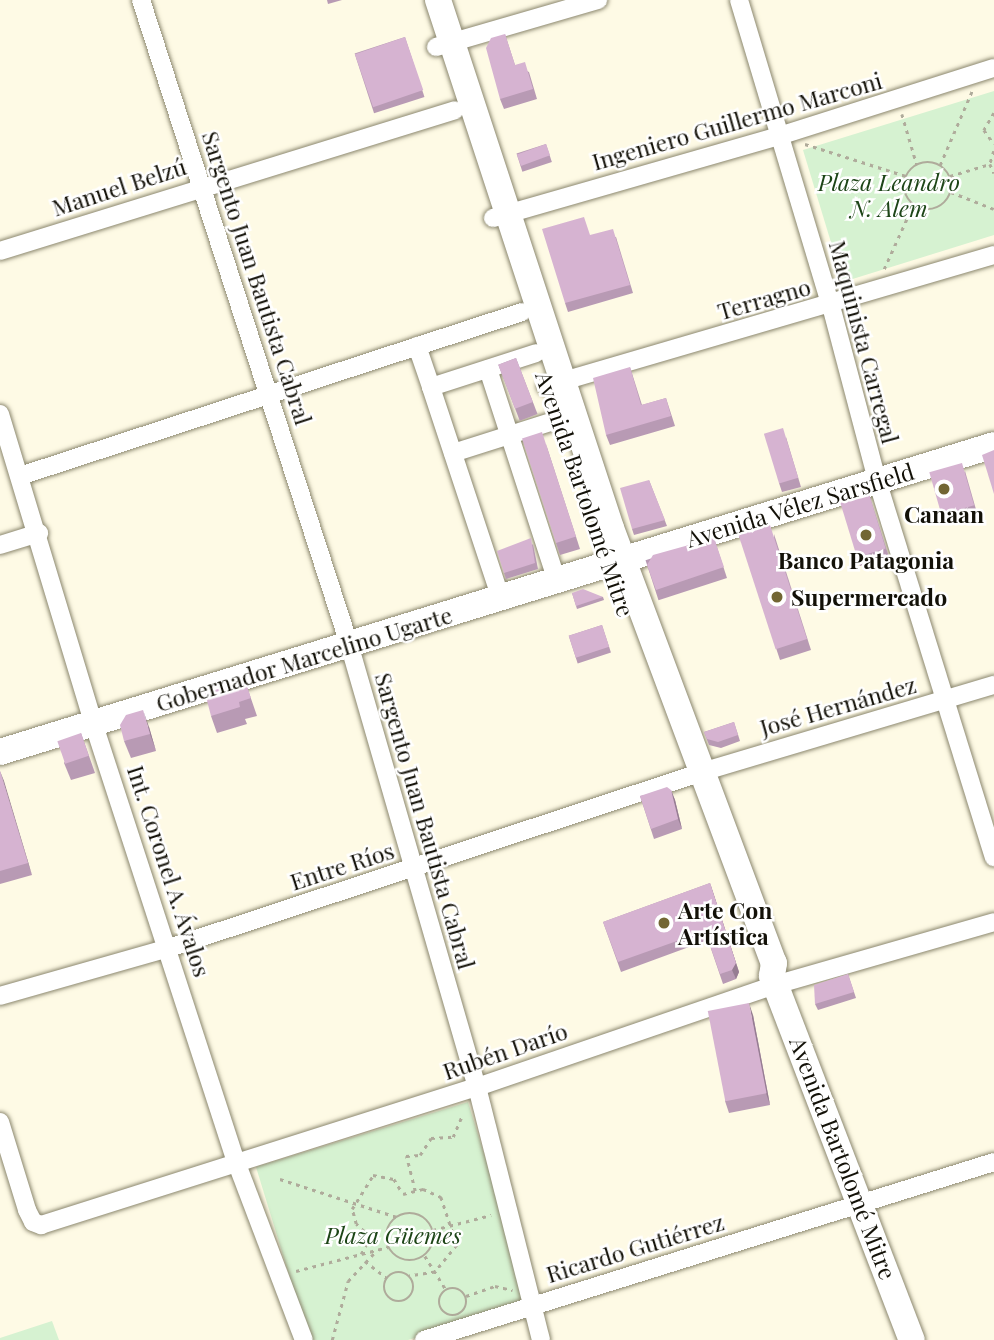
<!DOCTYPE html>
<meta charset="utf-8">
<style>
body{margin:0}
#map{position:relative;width:994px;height:1340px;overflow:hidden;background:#fefae5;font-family:"Playfair Display",serif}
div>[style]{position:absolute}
.green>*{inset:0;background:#d6f2d1}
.path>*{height:2.5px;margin-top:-1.25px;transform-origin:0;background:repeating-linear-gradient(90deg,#afab9b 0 3.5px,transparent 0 8.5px)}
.path>.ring{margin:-1.25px;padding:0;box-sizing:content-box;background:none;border:2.5px solid #afab9b;border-radius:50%}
.roads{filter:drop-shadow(0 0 2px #8b876e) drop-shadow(0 0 2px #8b876e)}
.street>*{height:18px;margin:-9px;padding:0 9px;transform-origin:9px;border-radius:9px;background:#fff}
.secondary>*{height:26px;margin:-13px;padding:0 13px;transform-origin:13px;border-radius:13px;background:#fff}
.wall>*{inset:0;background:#b89ab4;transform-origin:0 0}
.shaded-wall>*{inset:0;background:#967d92}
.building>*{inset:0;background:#d6b3d1;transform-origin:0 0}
.dots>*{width:19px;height:19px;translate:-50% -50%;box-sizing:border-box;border:4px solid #fff;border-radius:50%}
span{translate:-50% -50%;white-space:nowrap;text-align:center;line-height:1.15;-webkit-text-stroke:5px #fff;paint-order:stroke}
.street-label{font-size:23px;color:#131108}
.park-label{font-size:23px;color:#1d4517;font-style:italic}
.poi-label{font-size:23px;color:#131108;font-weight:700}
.left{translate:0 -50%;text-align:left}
</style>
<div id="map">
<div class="green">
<i style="clip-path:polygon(994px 91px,994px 235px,843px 282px,803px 150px)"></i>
<i style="clip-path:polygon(468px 1102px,530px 1303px,408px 1340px,309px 1340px,256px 1167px)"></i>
<i style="clip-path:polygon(52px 1321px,59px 1340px,0 1340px,0 1338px)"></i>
</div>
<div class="path">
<i style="left:994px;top:113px;width:20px;rotate:120deg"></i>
<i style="left:984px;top:130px;width:17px;rotate:54deg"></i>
<i style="left:902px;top:114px;width:53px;rotate:73.6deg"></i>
<i style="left:805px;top:144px;width:106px;rotate:17.6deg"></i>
<i style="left:994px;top:151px;width:14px;rotate:107deg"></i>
<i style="left:990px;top:164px;width:10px;rotate:66deg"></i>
<i class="ring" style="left:904px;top:162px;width:45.5px;height:45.5px"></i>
<i style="left:940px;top:165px;width:81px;rotate:-66.6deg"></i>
<i style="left:950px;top:176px;width:42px;rotate:-16.7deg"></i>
<i style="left:951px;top:192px;width:46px;rotate:21.6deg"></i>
<i style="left:884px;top:269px;width:70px;rotate:-65.6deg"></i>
<i style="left:280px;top:1179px;width:123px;rotate:18deg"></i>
<i style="left:415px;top:1191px;width:36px;rotate:-104deg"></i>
<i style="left:406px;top:1156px;width:14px;rotate:-4deg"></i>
<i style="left:420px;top:1155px;width:20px;rotate:-57deg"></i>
<i style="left:431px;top:1138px;width:22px;rotate:-3deg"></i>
<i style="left:453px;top:1137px;width:23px;rotate:-67deg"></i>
<i class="ring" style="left:386px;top:1213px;width:45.5px;height:45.5px"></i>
<i style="left:433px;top:1230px;width:60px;rotate:-14.5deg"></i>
<i style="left:361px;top:1254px;width:19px;rotate:-62deg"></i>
<i style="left:370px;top:1237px;width:19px;rotate:-137deg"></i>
<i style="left:356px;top:1224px;width:16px;rotate:-105deg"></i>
<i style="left:352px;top:1209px;width:40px;rotate:-58deg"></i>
<i style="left:373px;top:1175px;width:21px;rotate:11deg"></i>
<i style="left:394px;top:1179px;width:17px;rotate:59deg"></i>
<i style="left:403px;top:1194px;width:21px;rotate:-14deg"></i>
<i style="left:423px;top:1189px;width:20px;rotate:24deg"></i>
<i style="left:441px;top:1197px;width:51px;rotate:71.6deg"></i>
<i style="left:457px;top:1245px;width:35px;rotate:129deg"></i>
<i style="left:435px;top:1272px;width:26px;rotate:171deg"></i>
<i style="left:425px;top:1256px;width:40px;rotate:58deg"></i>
<i style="left:365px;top:1261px;width:28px;rotate:38deg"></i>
<i style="left:296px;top:1271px;width:95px;rotate:-14.6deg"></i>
<i class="ring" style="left:384px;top:1272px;width:27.5px;height:27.5px"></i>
<i class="ring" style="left:439px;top:1288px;width:25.5px;height:25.5px"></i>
<i style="left:466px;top:1296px;width:31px;rotate:-19deg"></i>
<i style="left:495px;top:1286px;width:18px;rotate:13deg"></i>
<i style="left:332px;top:1340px;width:61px;rotate:-74.8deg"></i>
<i style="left:348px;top:1281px;width:42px;rotate:-46.9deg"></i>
</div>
<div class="roads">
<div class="street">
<i style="left:141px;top:0;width:677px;rotate:72.1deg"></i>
<i style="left:349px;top:644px;width:461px;rotate:73.9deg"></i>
<i style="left:477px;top:1087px;width:261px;rotate:75.8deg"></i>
<i style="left:739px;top:0;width:320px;rotate:73.3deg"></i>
<i style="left:831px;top:306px;width:180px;rotate:75.2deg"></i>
<i style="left:877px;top:480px;width:395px;rotate:72.8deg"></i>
<i style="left:436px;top:47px;width:169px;rotate:-16.2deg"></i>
<i style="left:493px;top:218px;width:298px;rotate:-16deg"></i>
<i style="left:779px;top:136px;width:225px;rotate:-17.6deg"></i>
<i style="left:0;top:251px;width:476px;rotate:-17.2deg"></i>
<i style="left:417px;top:346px;width:43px;rotate:71.1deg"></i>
<i style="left:488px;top:369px;width:223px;rotate:72deg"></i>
<i style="left:546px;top:386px;width:467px;rotate:-16.3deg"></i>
<i style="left:0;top:414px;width:325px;rotate:73.2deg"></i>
<i style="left:94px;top:725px;width:462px;rotate:72deg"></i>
<i style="left:237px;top:1164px;width:188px;rotate:69.2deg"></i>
<i style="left:453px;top:453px;width:109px;rotate:-17.6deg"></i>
<i style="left:20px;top:476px;width:528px;rotate:-18.09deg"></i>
<i style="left:0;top:545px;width:41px;rotate:-17.1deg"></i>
<i style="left:501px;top:599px;width:223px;rotate:-108.3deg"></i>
<i style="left:431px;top:387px;width:110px;rotate:-17.9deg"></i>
<i style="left:0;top:996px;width:176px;rotate:-15.9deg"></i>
<i style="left:169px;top:948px;width:564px;rotate:-18.27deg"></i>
<i style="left:705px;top:771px;width:302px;rotate:-16.6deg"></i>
<i style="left:0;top:1122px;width:92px;rotate:72.9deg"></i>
<i style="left:27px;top:1210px;width:13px;rotate:63deg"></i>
<i style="left:33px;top:1222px;width:9px;rotate:21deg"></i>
<i style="left:41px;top:1225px;width:457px;rotate:-17.6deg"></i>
<i style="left:477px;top:1087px;width:315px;rotate:-18.9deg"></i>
<i style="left:775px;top:985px;width:228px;rotate:-16deg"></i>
<i style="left:424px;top:1340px;width:597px;rotate:-17.34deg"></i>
</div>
<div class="secondary">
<i style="left:438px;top:0;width:556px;rotate:71.86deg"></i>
<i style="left:611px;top:528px;width:465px;rotate:69.5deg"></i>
<i style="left:774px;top:963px;width:13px;rotate:99deg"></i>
<i style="left:772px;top:976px;width:390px;rotate:69deg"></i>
<i style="left:0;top:752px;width:1040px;rotate:-17.16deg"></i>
</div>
</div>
<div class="wall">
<i style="clip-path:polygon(327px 0,342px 0,328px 4px)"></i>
<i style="clip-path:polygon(505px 34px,515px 65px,529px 72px,537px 99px,504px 109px,500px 99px)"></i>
<i style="left:405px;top:37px;width:63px;height:53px;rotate:72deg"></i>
<i style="left:546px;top:144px;width:19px;height:31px;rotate:72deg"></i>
<i style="clip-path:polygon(590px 235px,616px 237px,633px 293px,568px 312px,565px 303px)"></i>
<i style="left:516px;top:358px;width:60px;height:19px;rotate:69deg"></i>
<i style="clip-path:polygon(630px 367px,642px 405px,666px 398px,675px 426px,610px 445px,606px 435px)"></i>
<i style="clip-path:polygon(786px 437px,801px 487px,782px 492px,779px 483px)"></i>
<i style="clip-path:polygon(546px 444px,580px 549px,560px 555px,556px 543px)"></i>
<i style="clip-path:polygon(965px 471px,977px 513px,944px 525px,942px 517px)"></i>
<i style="clip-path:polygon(649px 480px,667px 526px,634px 535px,632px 529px)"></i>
<i style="clip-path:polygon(869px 494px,889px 557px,860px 566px,856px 557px)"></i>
<i style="clip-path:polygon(774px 534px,811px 650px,780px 660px,776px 648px)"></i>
<i style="left:714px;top:538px;width:42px;height:72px;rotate:72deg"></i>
<i style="clip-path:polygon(533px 544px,538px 569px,506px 579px,504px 573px)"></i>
<i style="clip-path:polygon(572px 593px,603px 597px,604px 600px,577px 609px)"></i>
<i style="left:602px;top:625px;width:29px;height:35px;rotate:72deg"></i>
<i style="clip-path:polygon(245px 681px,257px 716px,245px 719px,247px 724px,217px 733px,211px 716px)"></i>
<i style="clip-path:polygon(734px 722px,740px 741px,721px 748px,709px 745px,704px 732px)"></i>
<i style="clip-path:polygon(149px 727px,156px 751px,131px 758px,124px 741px)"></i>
<i style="clip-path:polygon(81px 733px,95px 773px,71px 780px,64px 763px)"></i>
<i style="clip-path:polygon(0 771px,32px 875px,0 884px)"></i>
<i style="clip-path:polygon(671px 790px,675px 800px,682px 829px,654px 839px,640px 796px)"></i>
<i style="clip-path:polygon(710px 883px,739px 972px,736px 979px,723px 984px,708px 940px,621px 972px,603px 922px)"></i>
<i style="clip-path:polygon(848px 974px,856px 998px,818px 1010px,815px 1004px)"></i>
<i style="clip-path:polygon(753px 1015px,770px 1105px,729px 1113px,725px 1101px)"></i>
</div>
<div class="shaded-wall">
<i style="clip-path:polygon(143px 710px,149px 727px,156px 751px,150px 734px)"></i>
<i style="clip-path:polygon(0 771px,4px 781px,32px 875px,28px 863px)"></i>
<i style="clip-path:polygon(671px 790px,675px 800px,682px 829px,678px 819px)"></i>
<i style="clip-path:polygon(710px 883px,739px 972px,736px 979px,732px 970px)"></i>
<i style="clip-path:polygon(749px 1003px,753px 1015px,770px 1105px,766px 1093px)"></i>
</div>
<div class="building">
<i style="clip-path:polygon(505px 34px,515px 65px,525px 62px,533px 89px,500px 99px,486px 48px,491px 38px)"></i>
<i style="left:405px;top:37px;width:56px;height:53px;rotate:71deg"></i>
<i style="left:546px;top:144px;width:12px;height:31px;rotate:70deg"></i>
<i style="clip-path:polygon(584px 217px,590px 235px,613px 229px,630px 285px,565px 303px,542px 229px)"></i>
<i style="left:516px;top:358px;width:47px;height:19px;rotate:69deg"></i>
<i style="clip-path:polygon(630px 367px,641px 405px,666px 398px,671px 416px,606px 435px,593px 378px)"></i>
<i style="left:783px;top:428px;width:52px;height:20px;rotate:73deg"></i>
<i style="left:542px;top:432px;width:110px;height:21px;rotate:72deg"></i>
<i style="clip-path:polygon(994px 450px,994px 494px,982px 455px)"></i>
<i style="left:962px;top:463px;width:44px;height:34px;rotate:74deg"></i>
<i style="clip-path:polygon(649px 480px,665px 520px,632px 529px,620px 488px)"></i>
<i style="left:869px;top:494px;width:57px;height:30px;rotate:73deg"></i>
<i style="left:769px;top:522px;width:123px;height:33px;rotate:72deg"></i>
<i style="clip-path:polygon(531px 538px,535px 563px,504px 573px,497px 551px)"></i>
<i style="clip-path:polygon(714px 538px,724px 567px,656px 590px,647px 565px,653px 555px)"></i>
<i style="clip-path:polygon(583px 589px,603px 597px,576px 606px,572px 593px)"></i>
<i style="left:602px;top:625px;width:23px;height:35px;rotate:72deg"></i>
<i style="clip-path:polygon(245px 681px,251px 698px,239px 702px,240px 707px,211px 716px,205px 693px)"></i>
<i style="clip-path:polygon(143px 710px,150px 734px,124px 741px,120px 725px,126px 715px)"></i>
<i style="clip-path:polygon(734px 722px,738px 735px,718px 742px,707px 739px,704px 732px)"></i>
<i style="left:81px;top:733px;width:24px;height:25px;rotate:71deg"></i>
<i style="clip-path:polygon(0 771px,28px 863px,0 871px)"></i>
<i style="clip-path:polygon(667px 787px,671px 790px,678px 819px,651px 829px,640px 796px)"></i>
<i style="clip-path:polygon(710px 883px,736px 963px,732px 970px,720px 974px,705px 931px,618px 962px,603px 922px)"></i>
<i style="clip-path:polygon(848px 974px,854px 992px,815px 1004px,814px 985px)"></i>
<i style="left:749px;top:1003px;width:92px;height:42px;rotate:79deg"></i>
</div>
<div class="dots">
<i style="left:944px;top:489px;background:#726633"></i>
<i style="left:866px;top:535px;background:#726633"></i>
<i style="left:777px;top:597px;background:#726633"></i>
<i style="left:664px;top:923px;background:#726633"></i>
</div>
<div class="street-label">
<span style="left:737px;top:121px;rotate:-16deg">Ingeniero Guillermo Marconi</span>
<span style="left:119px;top:187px;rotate:-18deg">Manuel Belzú</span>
<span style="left:257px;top:278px;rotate:72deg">Sargento Juan Bautista Cabral</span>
<span style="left:764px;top:299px;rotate:-16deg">Terragno</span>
<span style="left:864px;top:342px;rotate:75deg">Maquinista Carregal</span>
<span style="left:585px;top:494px;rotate:71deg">Avenida Bartolomé Mitre</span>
<span style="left:800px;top:505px;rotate:-17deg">Avenida Vélez Sarsfield</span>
<span style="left:304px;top:659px;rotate:-17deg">Gobernador Marcelino Ugarte</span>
<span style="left:838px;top:706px;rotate:-16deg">José Hernández</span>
<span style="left:425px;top:821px;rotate:74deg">Sargento Juan Bautista Cabral</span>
<span style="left:342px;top:866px;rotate:-18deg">Entre Ríos</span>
<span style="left:169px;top:871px;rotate:72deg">Int. Coronel A. Ávalos</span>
<span style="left:505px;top:1051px;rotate:-19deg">Rubén Darío</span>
<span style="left:843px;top:1158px;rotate:69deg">Avenida Bartolomé Mitre</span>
<span style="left:635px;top:1248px;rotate:-17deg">Ricardo Gutiérrez</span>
</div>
<div class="park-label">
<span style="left:889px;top:195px">Plaza Leandro<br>N. Alem</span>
<span style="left:393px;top:1235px">Plaza Güemes</span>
</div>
<div class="poi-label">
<span style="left:944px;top:514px">Canaan</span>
<span style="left:866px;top:560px">Banco Patagonia</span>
<span class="left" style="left:791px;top:597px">Supermercado</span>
<span class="left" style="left:678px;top:923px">Arte Con<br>Artística</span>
</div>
</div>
